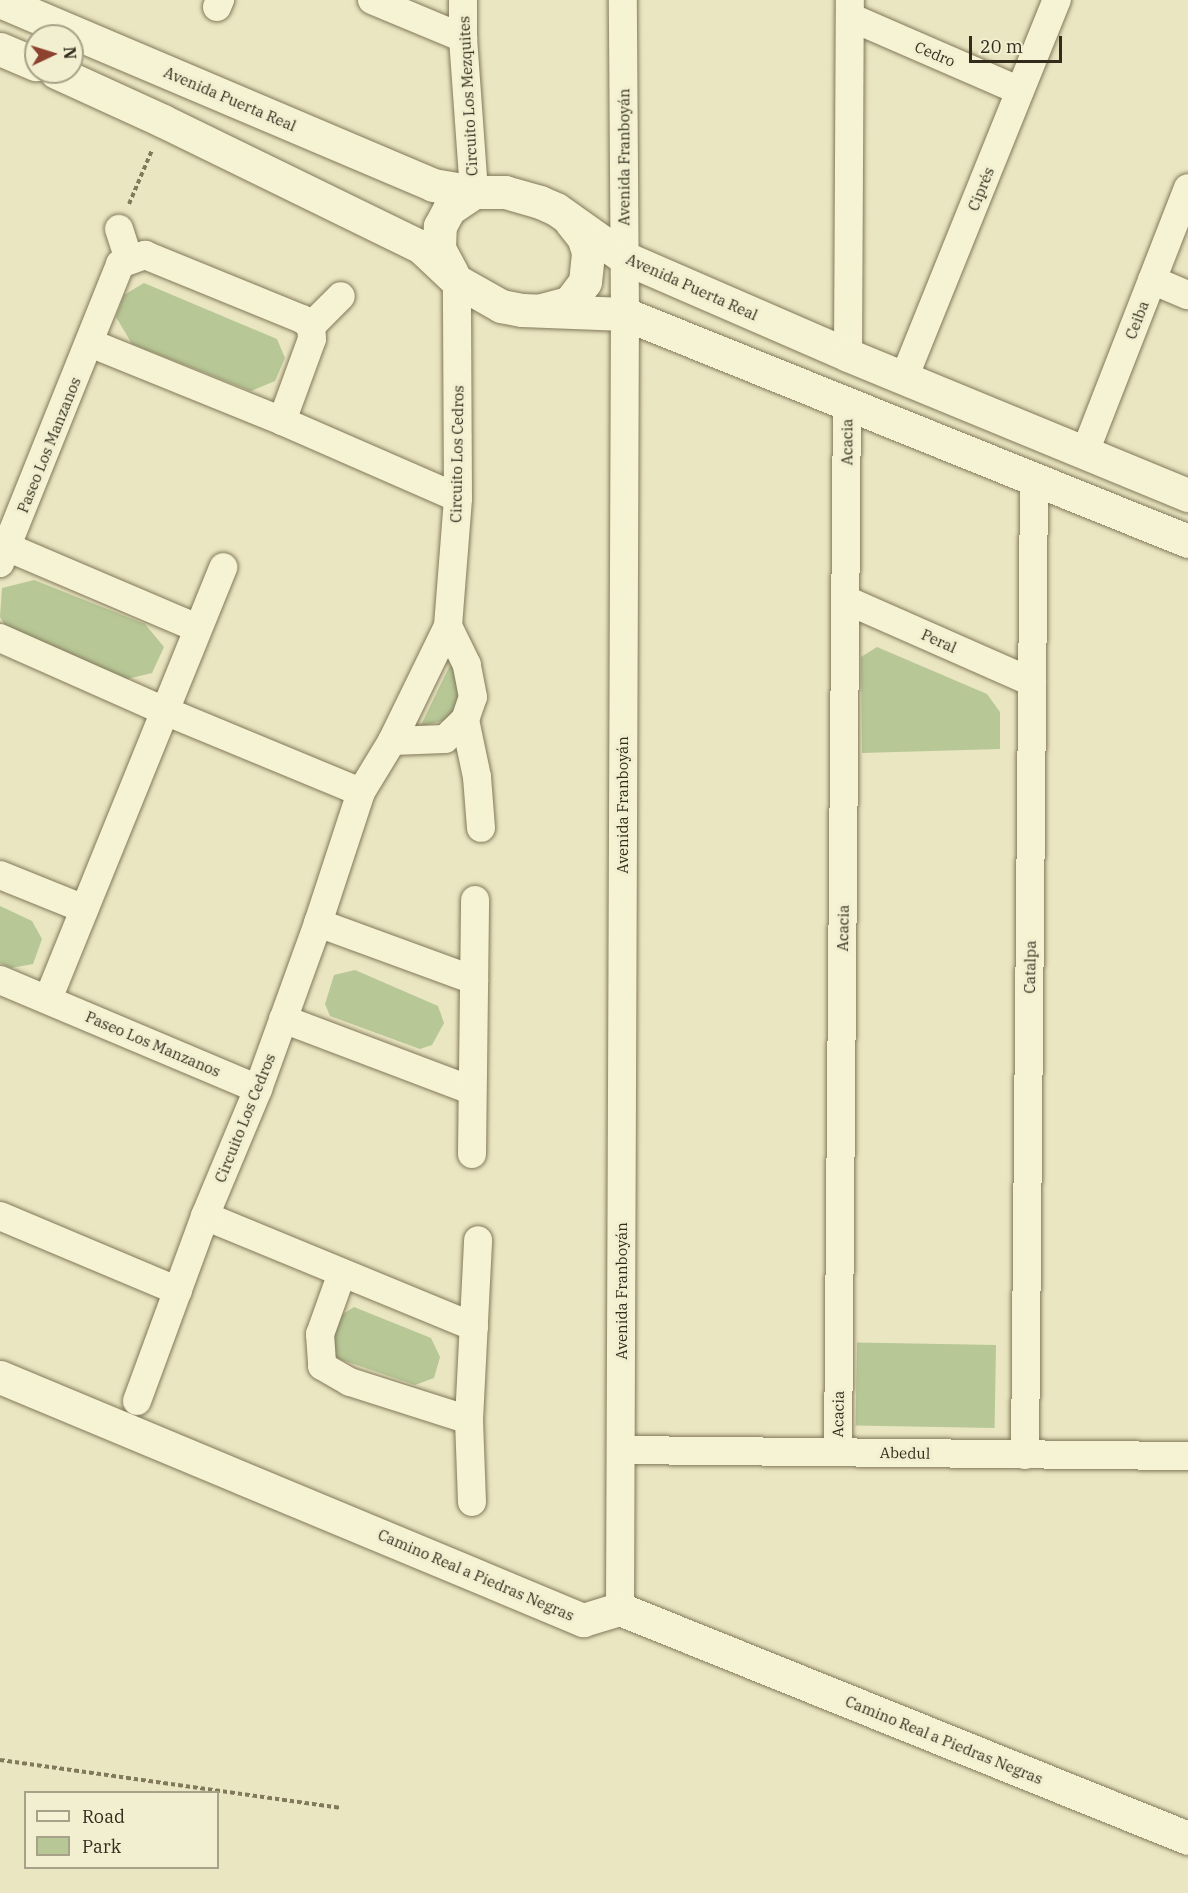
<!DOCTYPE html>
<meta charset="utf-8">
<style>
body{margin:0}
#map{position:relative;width:1188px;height:1893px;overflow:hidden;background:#eae6c1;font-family:"IBM Plex Serif",serif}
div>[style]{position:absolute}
.green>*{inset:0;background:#b7c796;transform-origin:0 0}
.path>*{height:4px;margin-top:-2px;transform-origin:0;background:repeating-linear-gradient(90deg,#82785a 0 4.5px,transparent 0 7.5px)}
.roads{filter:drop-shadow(0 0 2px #82785a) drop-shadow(0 0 2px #82785a)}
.street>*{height:28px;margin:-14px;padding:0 14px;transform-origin:14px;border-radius:14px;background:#f6f3d4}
.secondary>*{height:33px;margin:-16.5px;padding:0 16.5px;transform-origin:16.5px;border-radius:16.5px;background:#f6f3d4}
span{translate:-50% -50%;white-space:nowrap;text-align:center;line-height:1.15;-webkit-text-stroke:6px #f2efd0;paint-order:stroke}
.street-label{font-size:15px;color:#332c1d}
.legend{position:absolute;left:24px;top:1791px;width:195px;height:78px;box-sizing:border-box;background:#f2efd0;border:2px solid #a6a188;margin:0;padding:8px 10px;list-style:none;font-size:18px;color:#332c1d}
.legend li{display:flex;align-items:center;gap:12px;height:30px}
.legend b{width:30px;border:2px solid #a6a188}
.north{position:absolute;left:24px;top:24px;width:60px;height:60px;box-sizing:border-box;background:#f2efd0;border:2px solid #a6a188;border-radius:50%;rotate:86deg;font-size:16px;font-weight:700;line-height:24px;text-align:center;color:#332c1d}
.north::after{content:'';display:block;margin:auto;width:21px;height:27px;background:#8d412f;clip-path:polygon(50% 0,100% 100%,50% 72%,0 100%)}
.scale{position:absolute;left:969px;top:36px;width:93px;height:27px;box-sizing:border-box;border:3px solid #332c1d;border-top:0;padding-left:8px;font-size:18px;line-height:21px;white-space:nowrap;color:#332c1d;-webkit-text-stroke:4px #f2efd0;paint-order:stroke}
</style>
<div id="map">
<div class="green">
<i style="clip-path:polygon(144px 283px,277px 339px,285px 358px,275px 381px,251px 391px,132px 344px,116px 317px,124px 295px)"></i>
<i style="clip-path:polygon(34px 580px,145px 624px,164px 647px,152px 673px,127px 679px,7px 629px,0 617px,2px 588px)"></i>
<i style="clip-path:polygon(877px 647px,987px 694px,1000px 712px,1000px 749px,862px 753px,861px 657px)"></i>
<i style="clip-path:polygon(451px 663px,459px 674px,462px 700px,449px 719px,420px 727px)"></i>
<i style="clip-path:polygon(0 906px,32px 921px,42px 939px,33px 964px,11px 968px,0 963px)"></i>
<i style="clip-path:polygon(355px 970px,438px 1006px,444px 1023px,432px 1045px,420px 1049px,330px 1016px,325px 1004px,334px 975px)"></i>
<i style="clip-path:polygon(354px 1307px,431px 1338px,440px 1357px,434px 1378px,415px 1385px,336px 1358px,326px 1340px,332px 1321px)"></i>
<i style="left:996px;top:1345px;width:83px;height:139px;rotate:91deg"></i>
</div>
<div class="path">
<i style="left:129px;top:204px;width:59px;rotate:-66.9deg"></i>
<i style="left:0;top:1760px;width:343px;rotate:8deg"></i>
</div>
<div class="roads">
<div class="street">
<i style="left:372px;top:0;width:99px;rotate:22.7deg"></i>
<i style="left:463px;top:0;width:38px;rotate:90deg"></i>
<i style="left:463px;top:38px;width:154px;rotate:85.9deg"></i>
<i style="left:217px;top:7px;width:8px;rotate:-67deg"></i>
<i style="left:850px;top:17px;width:185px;rotate:23.5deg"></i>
<i style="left:119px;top:229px;width:32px;rotate:72deg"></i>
<i style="left:1152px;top:280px;width:39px;rotate:23deg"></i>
<i style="left:90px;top:343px;width:207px;rotate:22.1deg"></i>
<i style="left:282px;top:421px;width:192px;rotate:23.6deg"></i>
<i style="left:848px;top:355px;width:355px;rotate:-89.7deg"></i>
<i style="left:904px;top:378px;width:408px;rotate:-68deg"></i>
<i style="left:282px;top:421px;width:87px;rotate:-69.9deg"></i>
<i style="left:312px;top:339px;width:13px;rotate:-94deg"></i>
<i style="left:311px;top:326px;width:42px;rotate:-45deg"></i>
<i style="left:1085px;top:452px;width:283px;rotate:-68.7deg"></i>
<i style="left:7px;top:547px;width:207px;rotate:23.1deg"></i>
<i style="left:0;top:563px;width:322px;rotate:-68.1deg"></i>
<i style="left:120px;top:264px;width:27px;rotate:-20deg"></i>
<i style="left:145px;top:255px;width:170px;rotate:22.2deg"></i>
<i style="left:302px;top:319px;width:11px;rotate:38deg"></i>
<i style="left:846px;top:600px;width:203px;rotate:23.8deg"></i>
<i style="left:0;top:638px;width:180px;rotate:23.9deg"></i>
<i style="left:165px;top:711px;width:212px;rotate:22.5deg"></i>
<i style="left:465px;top:720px;width:58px;rotate:78.1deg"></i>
<i style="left:477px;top:777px;width:51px;rotate:85.5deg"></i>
<i style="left:392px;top:741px;width:53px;rotate:-2.2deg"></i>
<i style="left:445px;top:739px;width:28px;rotate:-44deg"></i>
<i style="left:465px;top:720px;width:24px;rotate:-71deg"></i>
<i style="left:473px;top:697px;width:33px;rotate:-101deg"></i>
<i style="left:467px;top:665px;width:43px;rotate:-116deg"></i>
<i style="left:0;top:875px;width:91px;rotate:22deg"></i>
<i style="left:318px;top:923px;width:166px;rotate:20.1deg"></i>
<i style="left:0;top:980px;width:280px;rotate:22.9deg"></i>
<i style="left:48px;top:999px;width:466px;rotate:-67.9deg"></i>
<i style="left:283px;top:1019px;width:201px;rotate:20.7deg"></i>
<i style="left:472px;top:1154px;width:254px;rotate:-89.3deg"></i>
<i style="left:0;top:1216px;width:193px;rotate:22.8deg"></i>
<i style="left:205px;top:1216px;width:291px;rotate:22.4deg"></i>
<i style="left:342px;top:1273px;width:65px;rotate:109.8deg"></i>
<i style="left:320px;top:1334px;width:32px;rotate:86deg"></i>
<i style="left:322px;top:1366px;width:32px;rotate:30deg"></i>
<i style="left:350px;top:1382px;width:125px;rotate:17.7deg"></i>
<i style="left:137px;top:1401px;width:197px;rotate:-69.8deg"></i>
<i style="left:205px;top:1216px;width:138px;rotate:-67.3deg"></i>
<i style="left:258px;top:1089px;width:177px;rotate:-70.1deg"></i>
<i style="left:318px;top:923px;width:138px;rotate:-71.8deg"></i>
<i style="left:361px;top:792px;width:60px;rotate:-58.7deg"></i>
<i style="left:392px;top:741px;width:128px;rotate:-64deg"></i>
<i style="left:448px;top:626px;width:128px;rotate:-85.5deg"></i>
<i style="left:458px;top:498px;width:217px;rotate:-90.3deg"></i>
<i style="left:621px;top:1450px;width:567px;rotate:0.61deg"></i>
<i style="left:838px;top:1452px;width:1049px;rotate:-89.51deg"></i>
<i style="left:1025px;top:1455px;width:976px;rotate:-89.47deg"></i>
<i style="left:472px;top:1502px;width:82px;rotate:-92.1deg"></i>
<i style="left:469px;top:1420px;width:180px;rotate:-87.1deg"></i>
<i style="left:620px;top:1609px;width:1295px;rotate:-89.78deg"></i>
<i style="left:625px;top:314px;width:314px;rotate:-90.4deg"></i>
</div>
<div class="secondary">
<i style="left:0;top:1px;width:470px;rotate:23deg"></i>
<i style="left:433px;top:185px;width:42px;rotate:9.7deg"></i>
<i style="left:474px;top:192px;width:31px"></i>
<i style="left:505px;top:192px;width:36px;rotate:16deg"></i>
<i style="left:540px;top:202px;width:17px;rotate:24deg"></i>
<i style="left:556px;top:209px;width:85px;rotate:35.4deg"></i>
<i style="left:625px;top:258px;width:243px;rotate:23.5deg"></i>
<i style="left:848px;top:355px;width:368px;rotate:22.4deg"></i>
<i style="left:0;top:49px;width:39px;rotate:23deg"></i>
<i style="left:56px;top:72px;width:118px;rotate:24.6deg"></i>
<i style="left:163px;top:121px;width:287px;rotate:26deg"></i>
<i style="left:421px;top:247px;width:50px;rotate:43.4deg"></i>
<i style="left:457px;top:281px;width:51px;rotate:29.6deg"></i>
<i style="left:501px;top:306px;width:21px;rotate:11deg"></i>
<i style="left:522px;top:310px;width:103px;rotate:2.2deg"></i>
<i style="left:625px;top:314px;width:607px;rotate:21.96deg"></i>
<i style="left:452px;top:273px;width:27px;rotate:-118deg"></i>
<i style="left:439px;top:249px;width:23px;rotate:-88deg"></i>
<i style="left:440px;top:226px;width:19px;rotate:-62deg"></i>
<i style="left:449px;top:209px;width:30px;rotate:-34deg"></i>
<i style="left:542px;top:310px;width:28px;rotate:-15deg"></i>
<i style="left:569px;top:303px;width:26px;rotate:-53deg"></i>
<i style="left:585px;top:282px;width:30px;rotate:-84deg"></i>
<i style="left:588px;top:252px;width:16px;rotate:-108deg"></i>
<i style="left:583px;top:237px;width:19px;rotate:-129deg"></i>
<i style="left:0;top:1377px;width:632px;rotate:22.63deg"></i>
<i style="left:583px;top:1620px;width:39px;rotate:-17deg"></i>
<i style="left:620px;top:1609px;width:612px;rotate:21.96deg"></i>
</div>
</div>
<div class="street-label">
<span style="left:935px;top:54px;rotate:23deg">Cedro</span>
<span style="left:468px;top:96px;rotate:-93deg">Circuito Los Mezquites</span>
<span style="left:230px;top:99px;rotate:23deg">Avenida Puerta Real</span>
<span style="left:624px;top:157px;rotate:-90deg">Avenida Franboyán</span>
<span style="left:981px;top:189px;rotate:-68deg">Ciprés</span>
<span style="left:692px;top:287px;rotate:24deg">Avenida Puerta Real</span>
<span style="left:1137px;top:320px;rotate:-69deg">Ceiba</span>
<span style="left:847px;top:442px;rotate:-90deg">Acacia</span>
<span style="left:49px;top:445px;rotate:-68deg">Paseo Los Manzanos</span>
<span style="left:457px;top:454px;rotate:-89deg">Circuito Los Cedros</span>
<span style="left:939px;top:641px;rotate:24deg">Peral</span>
<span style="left:623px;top:805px;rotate:-90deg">Avenida Franboyán</span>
<span style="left:843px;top:928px;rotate:-89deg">Acacia</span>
<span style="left:1030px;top:967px;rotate:-89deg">Catalpa</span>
<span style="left:153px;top:1044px;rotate:23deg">Paseo Los Manzanos</span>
<span style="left:245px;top:1118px;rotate:-68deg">Circuito Los Cedros</span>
<span style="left:622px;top:1291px;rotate:-90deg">Avenida Franboyán</span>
<span style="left:838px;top:1414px;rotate:-89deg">Acacia</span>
<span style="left:905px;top:1453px;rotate:1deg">Abedul</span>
<span style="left:476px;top:1575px;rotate:23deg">Camino Real a Piedras Negras</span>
<span style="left:944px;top:1740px;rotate:22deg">Camino Real a Piedras Negras</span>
</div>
<ul class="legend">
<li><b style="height:8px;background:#f6f3d4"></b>Road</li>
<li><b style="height:16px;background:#b7c796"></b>Park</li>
</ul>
<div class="north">N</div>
<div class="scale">20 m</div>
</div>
